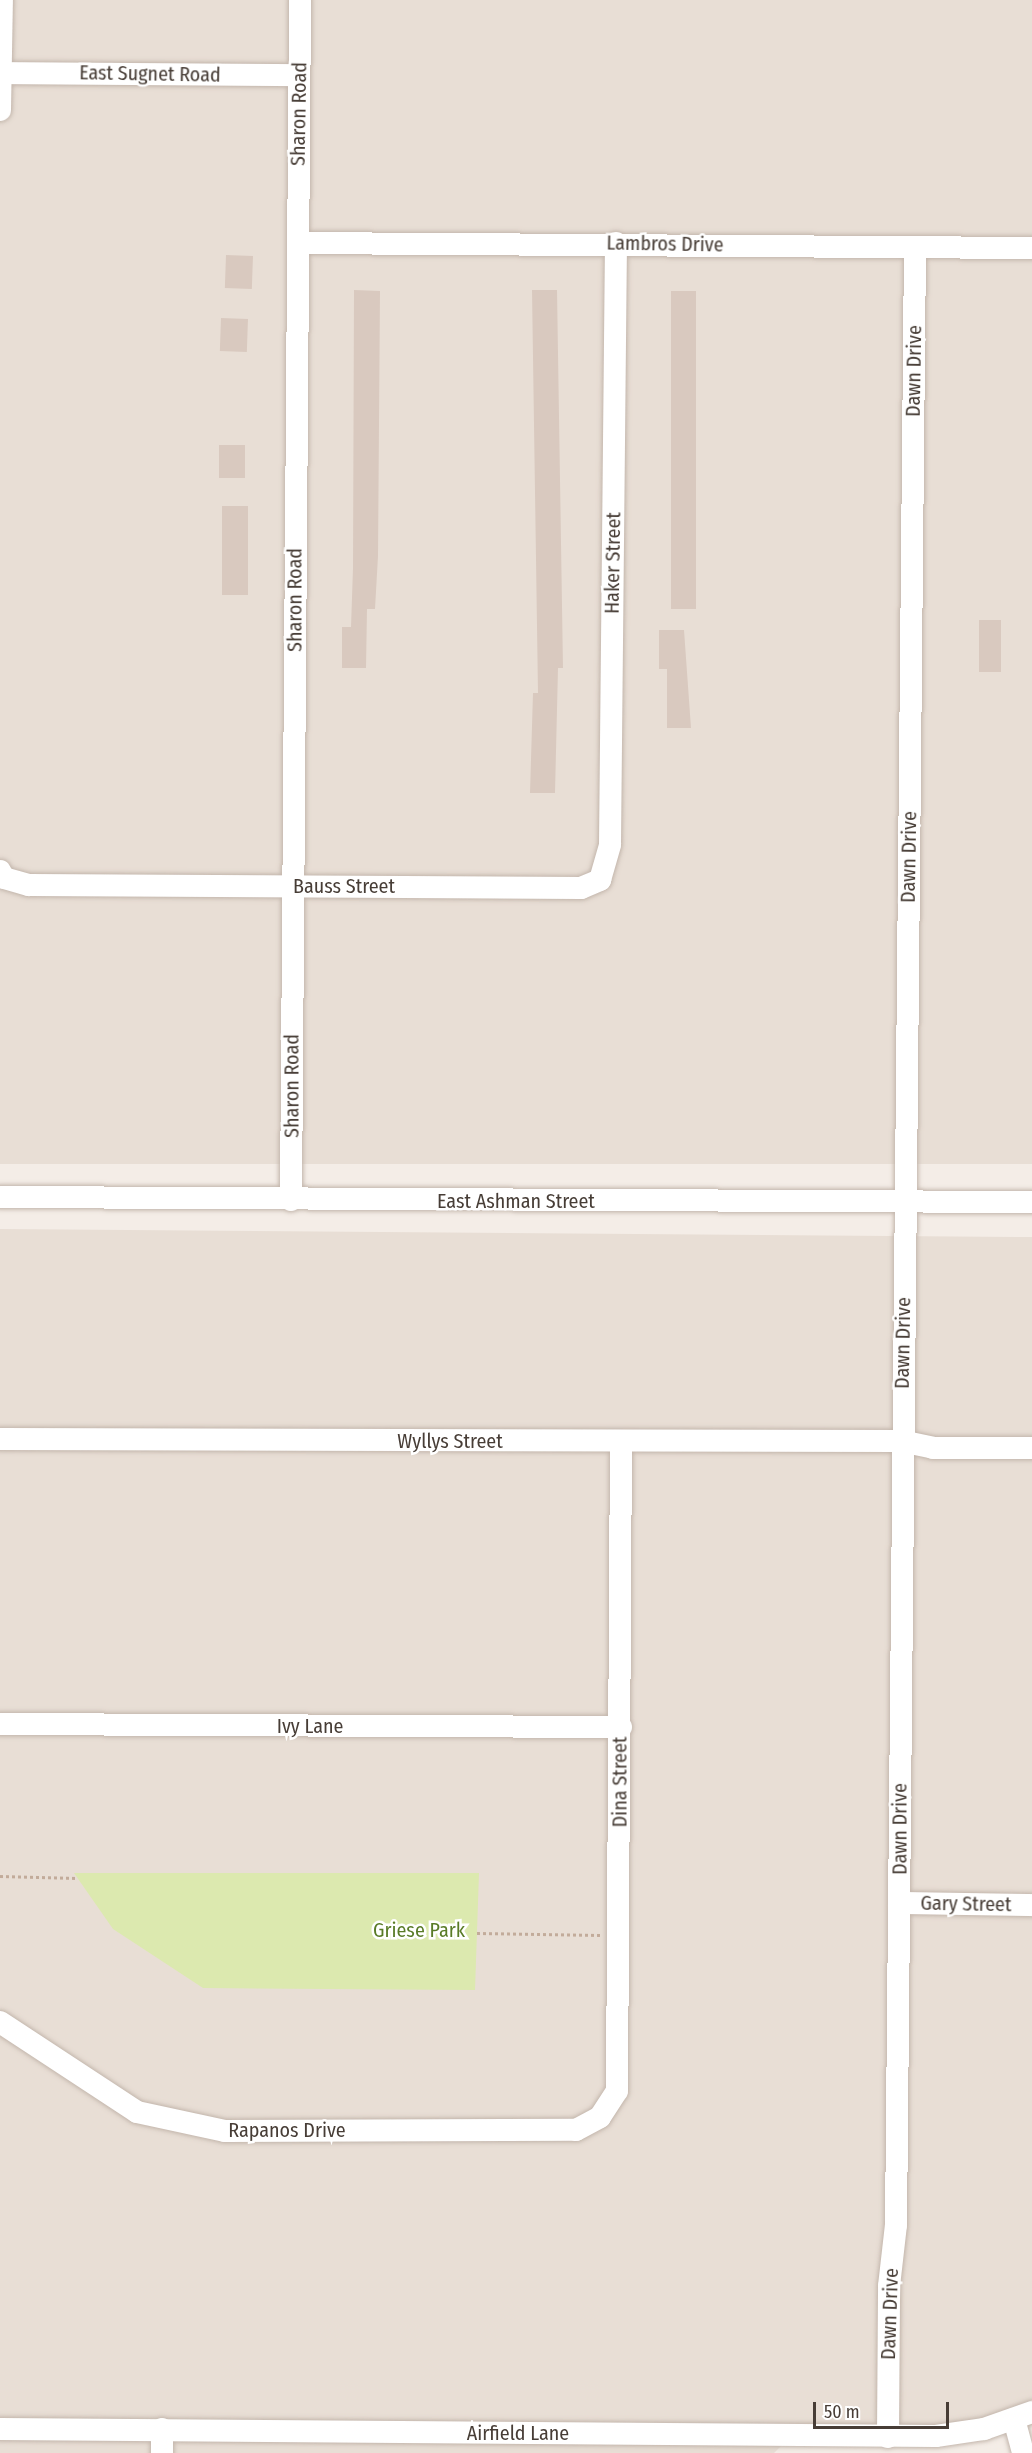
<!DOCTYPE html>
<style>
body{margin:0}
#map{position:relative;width:1032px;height:2453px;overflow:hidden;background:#f4ede7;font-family:"Fira Sans Condensed",sans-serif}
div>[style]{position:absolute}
.residential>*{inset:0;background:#e8ded5;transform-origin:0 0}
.green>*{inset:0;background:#dce9af}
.building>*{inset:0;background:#d9c9bf;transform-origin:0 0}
.path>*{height:3px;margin-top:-1.5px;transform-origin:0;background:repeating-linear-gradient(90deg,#c2ab9a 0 3px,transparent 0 6px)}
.roads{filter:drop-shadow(0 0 2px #c3b6ac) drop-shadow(0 0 2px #c3b6ac)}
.minor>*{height:22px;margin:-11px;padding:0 11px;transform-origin:11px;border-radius:11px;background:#fff}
span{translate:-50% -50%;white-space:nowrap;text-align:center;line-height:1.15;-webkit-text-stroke:5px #fff;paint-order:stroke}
.street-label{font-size:20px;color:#473d36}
.park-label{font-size:20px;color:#597b27}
.scale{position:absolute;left:813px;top:2402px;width:136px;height:27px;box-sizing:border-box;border:3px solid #473d36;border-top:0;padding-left:8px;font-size:18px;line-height:21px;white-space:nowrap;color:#473d36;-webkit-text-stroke:4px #fff;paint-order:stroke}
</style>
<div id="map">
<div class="residential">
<i style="left:0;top:0;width:1032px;height:1164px"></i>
<i style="clip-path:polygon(0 1229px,1032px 1237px,1032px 2425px,966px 2442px,781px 2446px,774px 2453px,0 2453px)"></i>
</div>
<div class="green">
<i style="clip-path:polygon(74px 1873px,479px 1873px,475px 1990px,203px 1988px,113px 1929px)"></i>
</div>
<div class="building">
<i style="left:226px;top:255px;width:27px;height:33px;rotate:2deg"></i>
<i style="clip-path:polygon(354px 290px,380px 291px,378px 556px,375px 609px,367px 609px,366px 668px,342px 668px,342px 627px,351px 627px,353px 568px)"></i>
<i style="clip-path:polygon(532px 290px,557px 290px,563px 668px,558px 668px,555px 793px,530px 793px,533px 693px,538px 693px)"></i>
<i style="left:671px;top:291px;width:25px;height:318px"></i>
<i style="left:221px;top:318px;width:27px;height:33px;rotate:2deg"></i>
<i style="left:219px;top:445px;width:26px;height:33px"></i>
<i style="left:222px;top:506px;width:26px;height:89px"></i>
<i style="left:979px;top:620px;width:22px;height:52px"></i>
<i style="clip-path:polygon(659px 630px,684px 630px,691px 728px,667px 728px,667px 669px,659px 669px)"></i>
</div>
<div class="path">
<i style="left:0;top:1876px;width:77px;rotate:1.5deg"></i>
<i style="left:477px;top:1933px;width:123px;rotate:0.9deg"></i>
</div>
<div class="roads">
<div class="minor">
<i style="left:0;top:73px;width:299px;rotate:0.4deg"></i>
<i style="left:0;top:110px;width:110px;rotate:-89deg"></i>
<i style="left:298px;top:243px;width:734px;rotate:0.39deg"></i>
<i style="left:0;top:871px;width:8px;rotate:60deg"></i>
<i style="left:4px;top:878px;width:26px;rotate:16deg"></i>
<i style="left:29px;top:885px;width:552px;rotate:0.31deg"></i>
<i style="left:581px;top:888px;width:21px;rotate:-23deg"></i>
<i style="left:600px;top:880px;width:37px;rotate:-74deg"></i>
<i style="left:610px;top:844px;width:601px;rotate:-89.43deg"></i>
<i style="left:0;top:1197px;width:1032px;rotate:0.28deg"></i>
<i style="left:291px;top:1200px;width:1200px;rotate:-89.57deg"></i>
<i style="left:0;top:1439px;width:901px;rotate:0.13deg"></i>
<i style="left:901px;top:1441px;width:33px;rotate:12deg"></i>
<i style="left:933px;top:1448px;width:99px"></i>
<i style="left:0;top:1724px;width:621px;rotate:0.28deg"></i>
<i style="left:899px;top:1903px;width:133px;rotate:0.9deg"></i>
<i style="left:0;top:2022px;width:164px;rotate:33.3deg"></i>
<i style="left:137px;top:2112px;width:90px;rotate:12.2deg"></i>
<i style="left:225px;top:2131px;width:351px;rotate:-0.2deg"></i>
<i style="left:576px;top:2130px;width:27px;rotate:-28deg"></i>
<i style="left:600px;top:2117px;width:31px;rotate:-57deg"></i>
<i style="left:617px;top:2091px;width:650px;rotate:-89.65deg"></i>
<i style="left:1014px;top:2419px;width:35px;rotate:75deg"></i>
<i style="left:0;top:2429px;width:936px;rotate:0.43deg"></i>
<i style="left:936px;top:2436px;width:49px;rotate:-8.3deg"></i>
<i style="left:984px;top:2429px;width:51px;rotate:-19.5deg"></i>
<i style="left:888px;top:2437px;width:151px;rotate:-89.6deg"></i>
<i style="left:889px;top:2286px;width:61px;rotate:-83.5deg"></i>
<i style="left:896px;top:2225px;width:1977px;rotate:-89.45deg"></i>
<i style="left:162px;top:2453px;width:24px;rotate:-90deg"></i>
</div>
</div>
<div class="street-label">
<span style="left:150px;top:74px;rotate:1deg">East Sugnet Road</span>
<span style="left:299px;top:114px;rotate:-89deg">Sharon Road</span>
<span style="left:665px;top:244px;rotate:1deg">Lambros Drive</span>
<span style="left:914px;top:371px;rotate:-89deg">Dawn Drive</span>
<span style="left:613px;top:563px;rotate:-89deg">Haker Street</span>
<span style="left:295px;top:600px;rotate:-90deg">Sharon Road</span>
<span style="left:909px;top:857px;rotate:-89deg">Dawn Drive</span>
<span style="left:344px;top:886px">Bauss Street</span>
<span style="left:292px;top:1086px;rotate:-90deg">Sharon Road</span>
<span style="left:516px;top:1201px">East Ashman Street</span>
<span style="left:903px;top:1343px;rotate:-89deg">Dawn Drive</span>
<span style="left:450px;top:1441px">Wyllys Street</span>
<span style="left:310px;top:1726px">Ivy Lane</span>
<span style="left:620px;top:1782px;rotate:-90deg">Dina Street</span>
<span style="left:900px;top:1829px;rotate:-90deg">Dawn Drive</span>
<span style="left:966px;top:1904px;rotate:1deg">Gary Street</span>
<span style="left:287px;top:2130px">Rapanos Drive</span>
<span style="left:890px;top:2314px;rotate:-88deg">Dawn Drive</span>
<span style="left:518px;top:2433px">Airfield Lane</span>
</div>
<div class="park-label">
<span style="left:419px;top:1930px">Griese Park</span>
</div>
<div class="scale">50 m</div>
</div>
